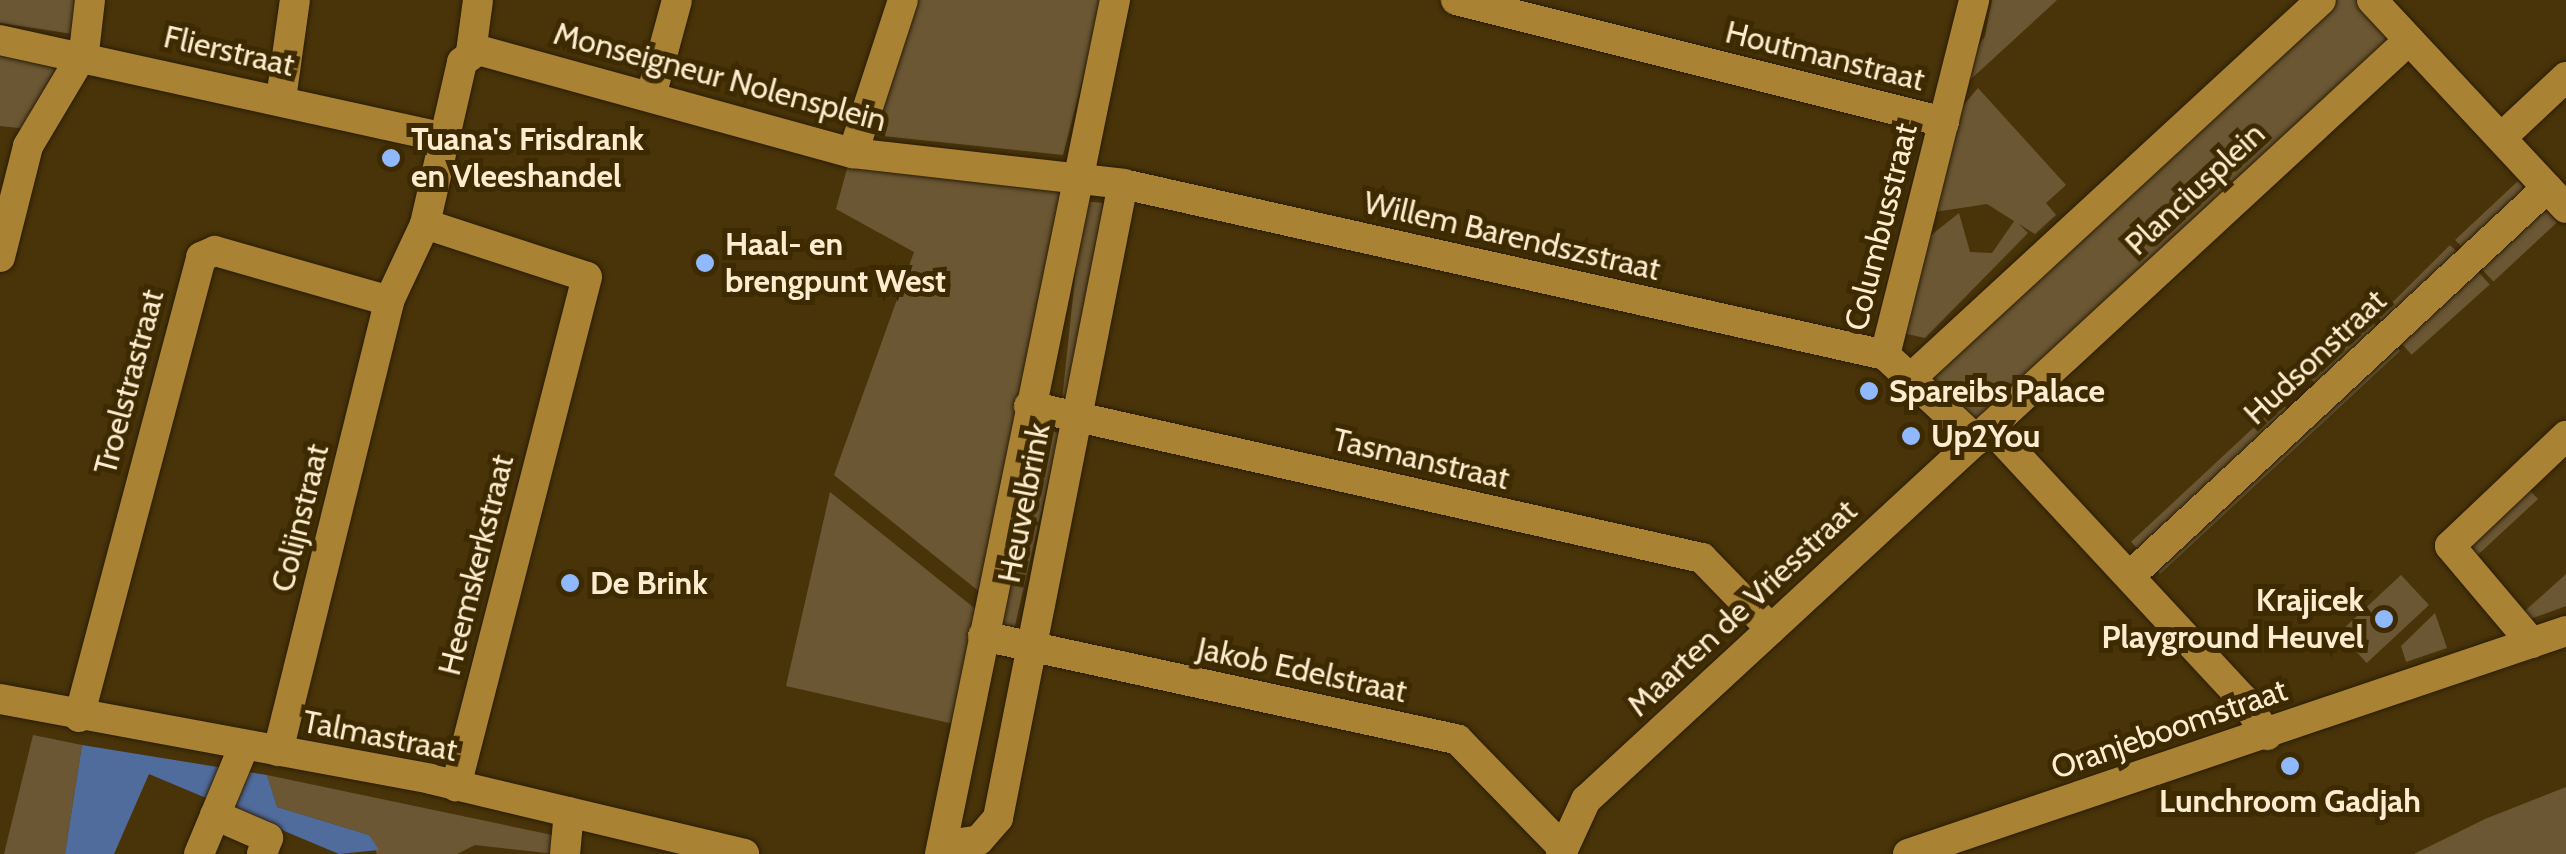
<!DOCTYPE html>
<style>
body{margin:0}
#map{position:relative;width:2566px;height:854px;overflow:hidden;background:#493409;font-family:Cabin,sans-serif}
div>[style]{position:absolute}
.green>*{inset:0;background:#6b5734;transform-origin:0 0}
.water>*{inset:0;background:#506c9d}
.roads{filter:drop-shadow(0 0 2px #2a1d05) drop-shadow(0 0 2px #2a1d05)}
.minor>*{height:30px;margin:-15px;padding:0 15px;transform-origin:15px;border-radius:15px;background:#aa8234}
.dots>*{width:28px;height:28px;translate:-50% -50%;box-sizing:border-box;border:5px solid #3e2a00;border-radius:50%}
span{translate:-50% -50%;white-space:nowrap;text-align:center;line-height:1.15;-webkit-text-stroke:10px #3e2a00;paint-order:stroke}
.street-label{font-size:32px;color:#fdeccf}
.poi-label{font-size:32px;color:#fdeccf;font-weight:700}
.left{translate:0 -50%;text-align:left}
.right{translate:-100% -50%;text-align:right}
</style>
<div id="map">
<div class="green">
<i style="clip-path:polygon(0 0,78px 0,73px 34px,0 23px)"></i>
<i style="clip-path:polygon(913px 0,1103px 0,1063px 155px,873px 135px)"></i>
<i style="clip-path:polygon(1992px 0,2057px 0,1971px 79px,1963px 71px,1985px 36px)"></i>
<i style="clip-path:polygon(2327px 0,2364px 0,2391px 37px,1976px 422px,1933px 378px)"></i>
<i style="clip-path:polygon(0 52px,63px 62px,28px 129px,0 126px)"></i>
<i style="clip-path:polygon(1978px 88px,2066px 185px,2046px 203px,2056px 215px,2035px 234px,1987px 204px,1928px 213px,1956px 114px)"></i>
<i style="clip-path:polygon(848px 165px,1064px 190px,981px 593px,834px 475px,914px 252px,836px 209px)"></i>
<i style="clip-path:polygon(2518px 181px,2532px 195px,2464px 249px,2455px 240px)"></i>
<i style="left:1083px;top:201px;width:20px;height:210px;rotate:6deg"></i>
<i style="left:2540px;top:204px;width:25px;height:87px;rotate:47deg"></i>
<i style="clip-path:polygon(1959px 213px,1970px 252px,1992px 253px,2015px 220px,2028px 233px,1925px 338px,1898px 332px,1920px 244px)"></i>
<i style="left:2450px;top:245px;width:18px;height:102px;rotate:45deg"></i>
<i style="left:2473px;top:266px;width:25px;height:105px;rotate:48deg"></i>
<i style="left:2370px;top:319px;width:19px;height:84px;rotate:47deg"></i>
<i style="clip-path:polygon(2395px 345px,2400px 351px,2160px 574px,2151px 564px)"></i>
<i style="left:2281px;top:402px;width:19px;height:205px;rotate:47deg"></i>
<i style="left:1038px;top:428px;width:22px;height:201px;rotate:13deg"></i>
<i style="clip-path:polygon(2524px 484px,2538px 499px,2468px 564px,2475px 535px)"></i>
<i style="clip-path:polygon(830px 492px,978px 611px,954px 724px,786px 686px)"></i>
<i style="clip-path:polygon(2566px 574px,2566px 606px,2519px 623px,2516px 619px)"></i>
<i style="left:2401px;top:575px;width:41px;height:85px;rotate:47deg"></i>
<i style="clip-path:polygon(2435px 613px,2447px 648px,2406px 662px,2401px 646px)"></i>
<i style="clip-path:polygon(33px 735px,82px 745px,65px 854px,4px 854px)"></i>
<i style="clip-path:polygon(267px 775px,557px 836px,555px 854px,475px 845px,457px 854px,377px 854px,369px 835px,277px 807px)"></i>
<i style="clip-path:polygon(2566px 787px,2566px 854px,2414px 854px,2485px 819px)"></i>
</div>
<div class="water">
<i style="clip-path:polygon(82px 745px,267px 775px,277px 807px,369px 835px,379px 850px,339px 854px,149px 774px,114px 854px,65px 854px)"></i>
</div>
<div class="roads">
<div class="minor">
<i style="left:1456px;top:0;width:503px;rotate:14.04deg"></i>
<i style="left:2372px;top:0;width:284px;rotate:47deg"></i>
<i style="left:0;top:40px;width:452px;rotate:12.4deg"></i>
<i style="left:471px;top:52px;width:52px;rotate:-82.3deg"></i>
<i style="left:651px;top:96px;width:99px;rotate:-74.8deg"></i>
<i style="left:281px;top:99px;width:100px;rotate:-82deg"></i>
<i style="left:2501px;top:138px;width:89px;rotate:-43.2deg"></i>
<i style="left:853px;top:153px;width:161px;rotate:-71.9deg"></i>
<i style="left:425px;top:224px;width:170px;rotate:18.1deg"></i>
<i style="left:587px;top:277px;width:526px;rotate:104.43deg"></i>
<i style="left:0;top:257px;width:114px;rotate:-75.8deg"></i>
<i style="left:28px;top:146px;width:109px;rotate:-59.2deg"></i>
<i style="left:84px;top:52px;width:52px;rotate:-83.4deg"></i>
<i style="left:1885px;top:355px;width:366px;rotate:-75.9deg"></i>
<i style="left:1912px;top:377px;width:556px;rotate:-42.67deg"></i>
<i style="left:1029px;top:406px;width:690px;rotate:12.73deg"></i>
<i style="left:1702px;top:558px;width:99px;rotate:45.8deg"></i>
<i style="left:1990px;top:427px;width:373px;rotate:47.1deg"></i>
<i style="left:2244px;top:700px;width:42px;rotate:56.7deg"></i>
<i style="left:2130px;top:576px;width:570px;rotate:-42.94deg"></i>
<i style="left:983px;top:636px;width:486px;rotate:12.3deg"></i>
<i style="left:1458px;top:740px;width:151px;rotate:45.8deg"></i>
<i style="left:2532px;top:643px;width:127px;rotate:-130.2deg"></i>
<i style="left:2450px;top:546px;width:160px;rotate:-43.5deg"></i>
<i style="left:0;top:699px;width:437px;rotate:10.5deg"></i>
<i style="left:430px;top:779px;width:323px;rotate:13.4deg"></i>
<i style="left:79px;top:717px;width:476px;rotate:-75.1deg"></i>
<i style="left:201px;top:257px;width:15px;rotate:-23deg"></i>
<i style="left:215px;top:251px;width:181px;rotate:16deg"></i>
<i style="left:278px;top:751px;width:463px;rotate:-76.1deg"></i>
<i style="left:389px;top:301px;width:85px;rotate:-64.9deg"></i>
<i style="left:425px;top:224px;width:166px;rotate:-77.1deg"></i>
<i style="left:462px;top:62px;width:20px;rotate:-37deg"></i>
<i style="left:478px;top:50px;width:389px;rotate:15.4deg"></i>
<i style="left:853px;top:153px;width:272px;rotate:6.5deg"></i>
<i style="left:1123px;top:184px;width:781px;rotate:12.65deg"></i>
<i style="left:1885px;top:355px;width:125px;rotate:43deg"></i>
<i style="left:215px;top:815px;width:58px;rotate:23.5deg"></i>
<i style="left:268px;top:838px;width:17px;rotate:111deg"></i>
<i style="left:942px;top:846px;width:37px;rotate:-9deg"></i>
<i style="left:979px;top:840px;width:29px;rotate:-49deg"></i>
<i style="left:998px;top:818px;width:646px;rotate:-78.85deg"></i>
<i style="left:199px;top:854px;width:117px;rotate:-67.4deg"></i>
<i style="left:565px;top:854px;width:42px;rotate:-84.6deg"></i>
<i style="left:940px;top:854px;width:872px;rotate:-78.42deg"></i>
<i style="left:1561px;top:854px;width:60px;rotate:-65.2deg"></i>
<i style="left:1586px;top:800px;width:1120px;rotate:-42.72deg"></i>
<i style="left:1908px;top:854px;width:695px;rotate:-18.72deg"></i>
</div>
</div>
<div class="dots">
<i style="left:391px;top:158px;background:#90b8fd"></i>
<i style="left:705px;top:263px;background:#90b8fd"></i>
<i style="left:1869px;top:391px;background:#90b8fd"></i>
<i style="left:1911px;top:436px;background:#90b8fd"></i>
<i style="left:570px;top:583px;background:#90b8fd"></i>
<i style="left:2384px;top:619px;background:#90b8fd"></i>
<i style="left:2290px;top:766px;background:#90b8fd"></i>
</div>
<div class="street-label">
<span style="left:229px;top:51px;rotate:13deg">Flierstraat</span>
<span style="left:1825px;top:56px;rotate:14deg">Houtmanstraat</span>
<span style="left:720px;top:77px;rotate:15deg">Monseigneur Nolensplein</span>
<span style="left:2195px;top:189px;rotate:-43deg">Planciusplein</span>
<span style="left:1881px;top:227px;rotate:-76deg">Columbusstraat</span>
<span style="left:1512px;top:236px;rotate:13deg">Willem Barendszstraat</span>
<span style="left:2315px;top:357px;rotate:-43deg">Hudsonstraat</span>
<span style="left:129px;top:382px;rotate:-75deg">Troelstrastraat</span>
<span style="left:1421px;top:459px;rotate:13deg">Tasmanstraat</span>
<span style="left:1024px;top:503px;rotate:-79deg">Heuvelbrink</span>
<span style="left:300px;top:518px;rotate:-76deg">Colijnstraat</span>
<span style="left:476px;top:565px;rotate:-76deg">Heemskerkstraat</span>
<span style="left:1742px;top:608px;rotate:-43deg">Maarten de Vriesstraat</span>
<span style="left:1302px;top:670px;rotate:12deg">Jakob Edelstraat</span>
<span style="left:2169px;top:729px;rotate:-19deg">Oranjeboomstraat</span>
<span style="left:380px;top:736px;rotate:11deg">Talmastraat</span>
</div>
<div class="poi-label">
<span class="left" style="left:411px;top:158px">Tuana's Frisdrank<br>en Vleeshandel</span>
<span class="left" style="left:725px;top:263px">Haal- en<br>brengpunt West</span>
<span class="left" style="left:1889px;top:391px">Spareibs Palace</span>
<span class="left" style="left:1931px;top:436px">Up2You</span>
<span class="left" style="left:590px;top:583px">De Brink</span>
<span class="right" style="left:2364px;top:619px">Krajicek<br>Playground Heuvel</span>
<span style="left:2290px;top:801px">Lunchroom Gadjah</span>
</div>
</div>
